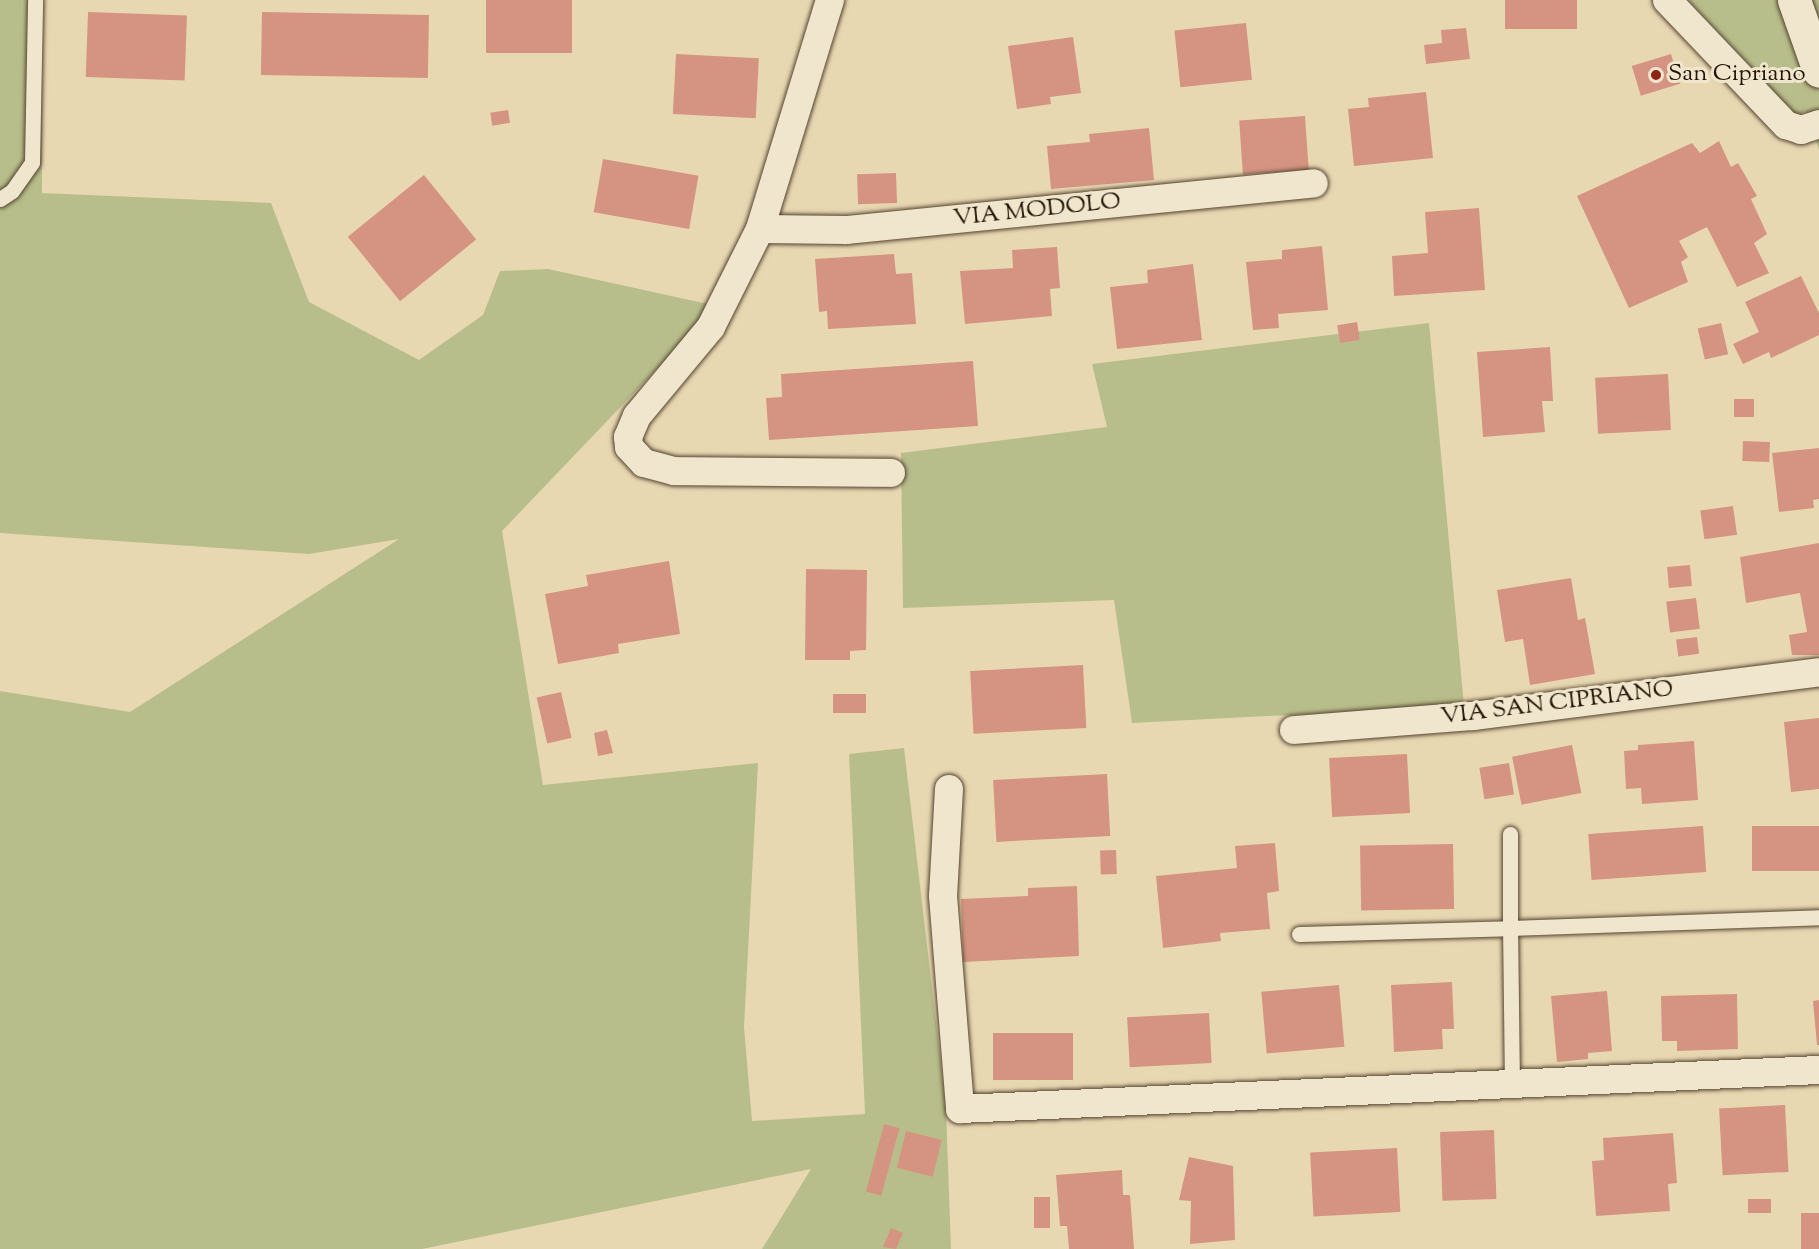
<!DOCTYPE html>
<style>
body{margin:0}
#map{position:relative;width:1819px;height:1249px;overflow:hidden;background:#e8d8b2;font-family:"Sorts Mill Goudy",serif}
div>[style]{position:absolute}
.green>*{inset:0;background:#b8be8b}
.building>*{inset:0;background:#d59481;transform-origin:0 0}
.roads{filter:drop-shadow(0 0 2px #544430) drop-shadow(0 0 2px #544430)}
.service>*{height:15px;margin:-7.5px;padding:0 7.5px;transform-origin:7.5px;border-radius:7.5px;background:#f0e6cd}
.minor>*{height:28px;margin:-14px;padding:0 14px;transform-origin:14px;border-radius:14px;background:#f0e6cd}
.secondary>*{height:33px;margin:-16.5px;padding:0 16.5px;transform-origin:16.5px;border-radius:16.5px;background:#f0e6cd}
.dots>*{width:16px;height:16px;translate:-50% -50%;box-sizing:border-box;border:3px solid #f0e6cd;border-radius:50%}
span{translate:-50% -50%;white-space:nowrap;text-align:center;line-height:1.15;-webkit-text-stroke:6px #f0e6cd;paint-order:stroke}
.poi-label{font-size:24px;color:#221304}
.left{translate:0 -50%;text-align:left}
.street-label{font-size:24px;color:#221304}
</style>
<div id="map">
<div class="green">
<i style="clip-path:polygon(0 0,42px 0,42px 193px,271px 203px,309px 302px,419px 360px,483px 315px,500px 271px,548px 269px,717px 306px,502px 531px,543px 785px,758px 763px,744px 1027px,752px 1121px,865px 1114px,849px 754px,904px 748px,946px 1108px,951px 1249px,762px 1249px,811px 1169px,422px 1249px,0 1249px,0 691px,130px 712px,399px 539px,309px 554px,0 533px)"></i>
<i style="clip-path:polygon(1688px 0,1819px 0,1819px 150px,1806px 111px,1796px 115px)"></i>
<i style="clip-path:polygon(1429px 323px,1464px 706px,1132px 723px,1114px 600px,903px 608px,901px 453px,1107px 427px,1092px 364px)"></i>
</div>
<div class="building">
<i style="left:486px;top:0;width:86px;height:53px"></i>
<i style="left:1505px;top:0;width:72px;height:29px"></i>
<i style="left:88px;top:12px;width:99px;height:65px;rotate:2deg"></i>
<i style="left:262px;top:12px;width:167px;height:63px;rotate:1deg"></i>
<i style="left:1246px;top:23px;width:57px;height:72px;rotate:84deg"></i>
<i style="clip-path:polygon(1466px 28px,1470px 59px,1426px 64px,1424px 45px,1442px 43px,1441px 30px)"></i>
<i style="clip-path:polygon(1073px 37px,1081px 93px,1050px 97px,1051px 104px,1017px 109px,1008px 46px)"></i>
<i style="left:676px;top:54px;width:83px;height:60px;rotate:3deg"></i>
<i style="left:1671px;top:54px;width:31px;height:41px;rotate:73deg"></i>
<i style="clip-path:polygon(1426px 92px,1433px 158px,1354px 166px,1348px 109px,1369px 107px,1368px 98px)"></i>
<i style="left:508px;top:110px;width:13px;height:18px;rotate:81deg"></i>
<i style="left:1305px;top:116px;width:54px;height:66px;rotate:86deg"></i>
<i style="clip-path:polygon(1149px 128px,1154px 180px,1051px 189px,1047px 146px,1090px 142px,1089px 134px)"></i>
<i style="clip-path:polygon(1719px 141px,1731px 167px,1738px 163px,1757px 196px,1751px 199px,1767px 234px,1754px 243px,1769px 273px,1737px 287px,1707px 227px,1679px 241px,1688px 257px,1681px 262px,1688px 282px,1629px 308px,1577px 196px,1692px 143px,1700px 153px)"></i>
<i style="left:603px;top:159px;width:97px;height:54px;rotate:10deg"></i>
<i style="left:896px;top:173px;width:30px;height:39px;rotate:88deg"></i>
<i style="left:424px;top:175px;width:83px;height:98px;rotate:51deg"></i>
<i style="clip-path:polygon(1479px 208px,1485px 290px,1394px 296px,1392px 256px,1428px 253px,1425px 212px)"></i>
<i style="clip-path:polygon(1322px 246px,1328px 310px,1278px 314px,1279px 328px,1253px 330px,1246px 262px,1282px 259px,1282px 250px)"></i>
<i style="clip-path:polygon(1057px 247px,1060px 288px,1050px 289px,1052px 316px,965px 324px,960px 271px,1013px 268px,1012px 250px)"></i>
<i style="clip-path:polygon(894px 254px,896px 274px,912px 273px,916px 324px,828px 329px,827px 311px,819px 312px,815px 259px)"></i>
<i style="clip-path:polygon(1193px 264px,1202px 340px,1117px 349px,1110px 287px,1148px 283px,1147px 270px)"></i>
<i style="clip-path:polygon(1801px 276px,1819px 313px,1819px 335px,1771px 358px,1769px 352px,1743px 364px,1733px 344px,1759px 332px,1745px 302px)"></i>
<i style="left:1357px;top:322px;width:18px;height:20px;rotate:81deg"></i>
<i style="left:1721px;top:323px;width:32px;height:24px;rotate:77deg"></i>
<i style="clip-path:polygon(1550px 347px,1553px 401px,1542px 401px,1545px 432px,1483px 437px,1477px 352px)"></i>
<i style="clip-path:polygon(973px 361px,978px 426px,769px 440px,766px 398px,782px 397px,781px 374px)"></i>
<i style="left:1668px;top:374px;width:56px;height:73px;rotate:87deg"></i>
<i style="left:1734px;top:399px;width:20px;height:18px"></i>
<i style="left:1743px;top:441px;width:27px;height:20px;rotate:2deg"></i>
<i style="clip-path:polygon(1819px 448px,1819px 499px,1813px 500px,1814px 508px,1779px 512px,1772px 453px)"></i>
<i style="left:1733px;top:506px;width:29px;height:33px;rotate:82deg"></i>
<i style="clip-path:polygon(1819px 543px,1819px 655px,1792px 655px,1789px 635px,1807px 632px,1800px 593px,1746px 603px,1740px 557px)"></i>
<i style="clip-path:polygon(669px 561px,680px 634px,618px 644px,619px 653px,558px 664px,545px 594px,588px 586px,586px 575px)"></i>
<i style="left:1690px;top:565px;width:21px;height:23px;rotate:85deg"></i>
<i style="clip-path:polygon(806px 569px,867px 570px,866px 650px,850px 651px,850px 660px,805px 660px)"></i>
<i style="clip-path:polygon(1571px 578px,1578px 620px,1585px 618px,1595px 674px,1530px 685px,1523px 639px,1505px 642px,1497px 590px)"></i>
<i style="left:1696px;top:598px;width:31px;height:30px;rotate:83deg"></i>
<i style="left:1697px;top:637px;width:17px;height:21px;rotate:83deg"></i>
<i style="left:1083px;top:665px;width:63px;height:113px;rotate:87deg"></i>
<i style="left:561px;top:692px;width:47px;height:25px;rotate:77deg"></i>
<i style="left:833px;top:694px;width:33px;height:19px"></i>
<i style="clip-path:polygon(1819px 718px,1819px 789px,1791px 792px,1784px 722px)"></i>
<i style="clip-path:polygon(607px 730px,613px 753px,598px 756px,594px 733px)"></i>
<i style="clip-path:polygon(1694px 741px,1698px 800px,1642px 804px,1641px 788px,1626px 789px,1624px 751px,1638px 750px,1638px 745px)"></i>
<i style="left:1572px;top:745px;width:49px;height:61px;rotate:79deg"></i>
<i style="left:1407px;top:754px;width:59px;height:78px;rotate:87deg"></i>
<i style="left:1509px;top:763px;width:32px;height:30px;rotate:81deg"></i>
<i style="left:1107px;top:774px;width:62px;height:114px;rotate:87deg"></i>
<i style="left:1703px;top:826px;width:46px;height:115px;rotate:86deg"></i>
<i style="left:1819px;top:826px;width:45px;height:67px;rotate:90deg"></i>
<i style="clip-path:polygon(1275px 843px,1279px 891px,1267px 893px,1270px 929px,1220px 933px,1221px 941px,1163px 948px,1156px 876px,1237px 868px,1235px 846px)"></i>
<i style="left:1453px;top:844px;width:65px;height:93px;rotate:89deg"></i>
<i style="left:1116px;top:850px;width:24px;height:16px;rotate:88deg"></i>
<i style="clip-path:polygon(1077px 886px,1079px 956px,963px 962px,961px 899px,1028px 896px,1028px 888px)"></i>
<i style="clip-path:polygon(1452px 982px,1454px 1029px,1442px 1029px,1443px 1049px,1394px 1052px,1391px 985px)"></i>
<i style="left:1339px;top:985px;width:62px;height:78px;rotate:85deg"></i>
<i style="clip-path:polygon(1607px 991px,1612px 1051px,1588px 1053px,1588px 1059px,1557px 1062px,1551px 996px)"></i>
<i style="clip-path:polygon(1737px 994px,1738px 1049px,1677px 1051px,1677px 1041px,1662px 1041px,1661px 996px)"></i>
<i style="clip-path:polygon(1819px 1000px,1819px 1045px,1817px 1045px,1813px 1001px)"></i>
<i style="left:1209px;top:1013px;width:50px;height:82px;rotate:87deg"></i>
<i style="left:993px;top:1033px;width:80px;height:47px"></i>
<i style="left:1785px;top:1105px;width:67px;height:66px;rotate:87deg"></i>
<i style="left:884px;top:1124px;width:16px;height:70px;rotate:15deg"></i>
<i style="left:1494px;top:1130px;width:69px;height:54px;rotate:88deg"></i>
<i style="left:906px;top:1131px;width:37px;height:38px;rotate:14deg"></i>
<i style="clip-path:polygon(1673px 1133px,1677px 1183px,1668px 1184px,1670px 1211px,1596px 1216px,1592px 1161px,1604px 1160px,1603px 1138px)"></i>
<i style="left:1397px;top:1148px;width:64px;height:87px;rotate:87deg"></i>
<i style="clip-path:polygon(1189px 1157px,1233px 1166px,1235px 1240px,1190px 1244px,1191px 1201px,1179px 1200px)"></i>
<i style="clip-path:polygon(1122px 1170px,1123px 1195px,1130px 1195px,1134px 1249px,1069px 1249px,1067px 1226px,1060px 1226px,1056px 1175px)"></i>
<i style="left:1034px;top:1197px;width:16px;height:31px"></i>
<i style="left:1748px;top:1199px;width:23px;height:14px"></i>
<i style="left:1801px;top:1213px;width:18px;height:36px"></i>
<i style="clip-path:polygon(891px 1228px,903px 1233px,896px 1249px,883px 1247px)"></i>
</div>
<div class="roads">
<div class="service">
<i style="left:0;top:199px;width:14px;rotate:-34deg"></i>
<i style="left:12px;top:191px;width:35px;rotate:-55deg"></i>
<i style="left:32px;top:162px;width:162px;rotate:-88.9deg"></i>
<i style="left:1299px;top:934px;width:211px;rotate:-1.6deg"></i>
<i style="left:1510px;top:928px;width:94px;rotate:-90deg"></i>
<i style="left:1512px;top:1087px;width:159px;rotate:-90.7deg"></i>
<i style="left:1510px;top:928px;width:309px;rotate:-2deg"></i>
</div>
<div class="minor">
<i style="left:830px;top:0;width:239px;rotate:107deg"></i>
<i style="left:760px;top:229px;width:110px;rotate:116.6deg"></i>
<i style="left:711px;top:327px;width:116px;rotate:129.7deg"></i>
<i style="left:637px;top:416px;width:23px;rotate:113deg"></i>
<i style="left:628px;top:437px;width:10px;rotate:84deg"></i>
<i style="left:629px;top:447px;width:22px;rotate:47deg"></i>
<i style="left:644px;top:463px;width:31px;rotate:15deg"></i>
<i style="left:674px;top:471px;width:217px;rotate:0.5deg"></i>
<i style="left:1667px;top:0;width:173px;rotate:46.4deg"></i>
<i style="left:1786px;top:125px;width:16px;rotate:18deg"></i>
<i style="left:1801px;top:130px;width:19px;rotate:-18deg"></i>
<i style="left:760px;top:229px;width:87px;rotate:0.7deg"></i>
<i style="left:847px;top:230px;width:469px;rotate:-5.7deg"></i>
<i style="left:1294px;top:730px;width:180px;rotate:-4.5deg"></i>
<i style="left:1473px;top:716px;width:349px;rotate:-7.2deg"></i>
<i style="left:949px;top:789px;width:107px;rotate:93.2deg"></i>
<i style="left:943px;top:896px;width:214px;rotate:85.4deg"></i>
<i style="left:960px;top:1109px;width:860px;rotate:-2.6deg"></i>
</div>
<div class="secondary">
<i style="left:1794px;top:0;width:75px;rotate:70.6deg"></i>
</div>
</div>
<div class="dots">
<i style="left:1656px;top:75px;background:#8f2418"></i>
</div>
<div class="poi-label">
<span class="left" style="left:1668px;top:75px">San Cipriano</span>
</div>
<div class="street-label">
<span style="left:1037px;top:211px;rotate:-6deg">VIA MODOLO</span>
<span style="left:1557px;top:704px;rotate:-7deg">VIA SAN CIPRIANO</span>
</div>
</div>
